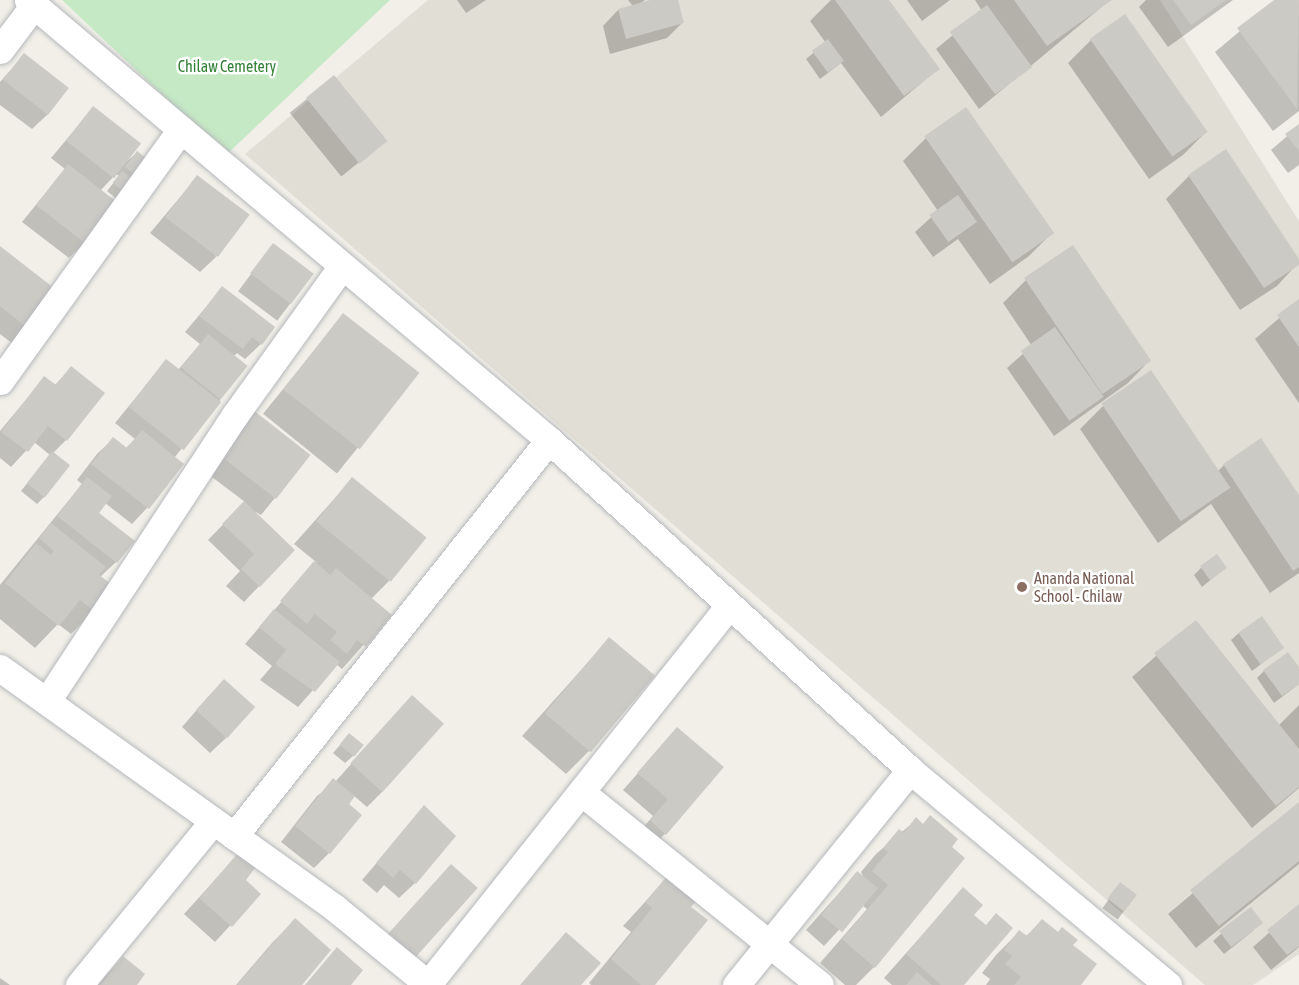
<!DOCTYPE html>
<style>
body{margin:0}
#map{position:relative;width:1299px;height:985px;overflow:hidden;background:#f1efe8;font-family:"Asap Condensed",sans-serif}
div>[style]{position:absolute}
.education>*{inset:0;background:#e1ded6}
.green>*{inset:0;background:#c5e8c5}
.shadow>*{inset:0;background:#0003;transform-origin:0 0}
.building>*{inset:0;background:#cccac5;transform-origin:0 0}
.roads{filter:drop-shadow(0 0 2px #b5b8bc) drop-shadow(0 0 2px #b5b8bc)}
.minor>*{height:27px;margin:-13.5px;padding:0 13.5px;transform-origin:13.5px;border-radius:13.5px;background:#fff}
.dots>*{width:16px;height:16px;translate:-50% -50%;box-sizing:border-box;border:3px solid #fff;border-radius:50%}
span{translate:-50% -50%;white-space:nowrap;text-align:center;line-height:1.15;-webkit-text-stroke:5px #fff;paint-order:stroke}
.park-label{font-size:16px;color:#348238}
.education-label{font-size:16px;color:#785e54}
.left{translate:0 -50%;text-align:left}
</style>
<div id="map">
<div class="education">
<i style="clip-path:polygon(428px 0,1160px 0,1299px 221px,1299px 954px,1253px 985px,1205px 985px,245px 154px)"></i>
</div>
<div class="green">
<i style="clip-path:polygon(62px 0,390px 0,226px 155px)"></i>
</div>
<div class="shadow">
<i style="clip-path:polygon(457px 0,486px 0,466px 13px)"></i>
<i style="clip-path:polygon(628px 0,645px 0,639px 4px,676px 0,682px 23px,667px 38px,610px 54px,603px 26px,618px 10px,633px 6px)"></i>
<i style="clip-path:polygon(831px 0,887px 0,938px 69px,881px 117px,841px 63px,820px 79px,806px 59px,826px 43px,810px 21px)"></i>
<i style="clip-path:polygon(907px 0,950px 0,922px 21px)"></i>
<i style="clip-path:polygon(975px 0,1110px 0,979px 109px,936px 49px,982px 11px)"></i>
<i style="clip-path:polygon(1146px 0,1233px 0,1168px 47px,1139px 7px)"></i>
<i style="clip-path:polygon(1277px 0,1299px 0,1299px 111px,1273px 131px,1215px 52px)"></i>
<i style="clip-path:polygon(1091px 40px,1206px 132px,1183px 155px,1149px 179px,1068px 63px)"></i>
<i style="clip-path:polygon(24px 55px,48px 114px,32px 129px,0 105px,0 82px)"></i>
<i style="left:334px;top:77px;width:82px;height:57px;rotate:51deg"></i>
<i style="clip-path:polygon(93px 108px,123px 164px,137px 153px,149px 162px,118px 200px,107px 191px,119px 176px,116px 174px,100px 191px,85px 243px,69px 258px,22px 222px,65px 169px,51px 158px)"></i>
<i style="clip-path:polygon(1299px 126px,1299px 165px,1288px 173px,1271px 150px)"></i>
<i style="clip-path:polygon(926px 138px,1052px 233px,1029px 256px,990px 284px,958px 239px,933px 257px,915px 232px,938px 211px,903px 161px)"></i>
<i style="clip-path:polygon(1189px 176px,1299px 262px,1277px 286px,1240px 310px,1166px 199px)"></i>
<i style="clip-path:polygon(197px 177px,216px 257px,200px 272px,150px 233px)"></i>
<i style="left:273px;top:245px;width:49px;height:58px;rotate:37deg"></i>
<i style="clip-path:polygon(0 248px,57px 292px,13px 344px,0 334px)"></i>
<i style="clip-path:polygon(1026px 280px,1150px 360px,1128px 383px,1054px 436px,1007px 368px,1032px 346px,1003px 303px)"></i>
<i style="clip-path:polygon(222px 288px,261px 344px,245px 359px,237px 353px,234px 356px,219px 403px,174px 458px,182px 464px,147px 508px,132px 524px,105px 503px,97px 513px,116px 562px,100px 577px,94px 611px,71px 634px,58px 624px,35px 648px,0 619px,0 585px,82px 484px,77px 480px,97px 454px,113px 439px,125px 449px,135px 439px,115px 423px,166px 361px,178px 370px,200px 344px,185px 332px)"></i>
<i style="clip-path:polygon(1299px 301px,1299px 403px,1255px 339px)"></i>
<i style="left:343px;top:315px;width:95px;height:127px;rotate:39deg"></i>
<i style="clip-path:polygon(71px 368px,66px 440px,53px 453px,44px 497px,37px 504px,21px 491px,50px 455px,34px 442px,11px 467px,0 458px,0 431px,44px 378px,54px 386px)"></i>
<i style="clip-path:polygon(1103px 406px,1218px 471px,1224px 465px,1299px 498px,1299px 573px,1270px 593px,1211px 504px,1158px 543px,1080px 429px)"></i>
<i style="clip-path:polygon(237px 428px,309px 456px,261px 515px,252px 510px,293px 550px,244px 602px,226px 586px,240px 571px,208px 540px,245px 502px,204px 471px)"></i>
<i style="clip-path:polygon(352px 479px,389px 581px,371px 599px,390px 615px,342px 669px,336px 664px,298px 707px,260px 680px,272px 666px,245px 644px,316px 562px,294px 544px)"></i>
<i style="clip-path:polygon(1201px 568px,1225px 568px,1202px 587px,1194px 575px)"></i>
<i style="clip-path:polygon(1195px 622px,1278px 726px,1299px 705px,1299px 788px,1252px 828px,1132px 677px)"></i>
<i style="clip-path:polygon(1239px 633px,1282px 648px,1252px 671px,1231px 640px)"></i>
<i style="clip-path:polygon(609px 639px,589px 751px,566px 774px,522px 736px)"></i>
<i style="clip-path:polygon(1299px 669px,1299px 684px,1274px 703px,1257px 678px,1264px 671px)"></i>
<i style="clip-path:polygon(208px 697px,226px 738px,210px 753px,182px 727px)"></i>
<i style="clip-path:polygon(397px 713px,382px 792px,367px 807px,353px 795px,329px 853px,314px 868px,281px 842px,317px 796px,335px 782px)"></i>
<i style="clip-path:polygon(677px 729px,665px 834px,649px 849px,635px 837px,653px 816px,623px 790px)"></i>
<i style="clip-path:polygon(349px 735px,353px 756px,345px 763px,333px 753px)"></i>
<i style="clip-path:polygon(1299px 804px,1299px 864px,1196px 948px,1168px 914px)"></i>
<i style="clip-path:polygon(424px 808px,415px 883px,399px 898px,384px 885px,377px 893px,362px 880px)"></i>
<i style="clip-path:polygon(916px 820px,922px 825px,874px 967px,856px 985px,845px 985px,820px 963px,867px 909px,862px 905px,824px 946px,806px 930px,857px 873px,864px 879px,861px 872px,876px 854px)"></i>
<i style="clip-path:polygon(223px 871px,243px 880px,259px 894px,215px 942px,184px 914px)"></i>
<i style="clip-path:polygon(668px 877px,689px 907px,653px 985px,591px 985px,589px 983px,631px 932px,623px 926px)"></i>
<i style="left:1120px;top:884px;width:19px;height:30px;rotate:36deg"></i>
<i style="clip-path:polygon(963px 889px,972px 915px,962px 985px,892px 985px,884px 978px)"></i>
<i style="clip-path:polygon(1299px 906px,1299px 947px,1271px 970px,1253px 947px)"></i>
<i style="clip-path:polygon(295px 920px,300px 985px,236px 985px,272px 943px)"></i>
<i style="clip-path:polygon(1042px 921px,1071px 945px,1079px 985px,986px 985px,990px 979px,982px 973px,996px 955px,1019px 932px,1025px 937px)"></i>
<i style="clip-path:polygon(1254px 930px,1224px 954px,1213px 941px,1221px 934px)"></i>
<i style="clip-path:polygon(123px 958px,135px 985px,98px 985px,107px 974px)"></i>
<i style="clip-path:polygon(0 978px,10px 985px,0 985px)"></i>
</div>
<div class="building">
<i style="clip-path:polygon(650px 0,678px 0,684px 23px,626px 39px,618px 9px)"></i>
<i style="clip-path:polygon(835px 0,889px 0,940px 69px,904px 96px)"></i>
<i style="clip-path:polygon(1014px 0,1112px 0,1047px 46px)"></i>
<i style="clip-path:polygon(1173px 0,1226px 0,1191px 25px)"></i>
<i style="clip-path:polygon(1274px 0,1299px 0,1297px 109px,1237px 28px)"></i>
<i style="left:987px;top:5px;width:77px;height:46px;rotate:54deg"></i>
<i style="left:1125px;top:14px;width:144px;height:43px;rotate:55deg"></i>
<i style="left:828px;top:39px;width:27px;height:20px;rotate:54deg"></i>
<i style="left:24px;top:53px;width:57px;height:34px;rotate:38deg"></i>
<i style="left:334px;top:75px;width:85px;height:36px;rotate:51deg"></i>
<i style="left:93px;top:106px;width:61px;height:44px;rotate:38deg"></i>
<i style="left:966px;top:107px;width:154px;height:51px;rotate:55deg"></i>
<i style="clip-path:polygon(1299px 124px,1299px 151px,1285px 134px)"></i>
<i style="clip-path:polygon(1226px 149px,1299px 259px,1299px 265px,1264px 288px,1188px 175px)"></i>
<i style="left:137px;top:151px;width:18px;height:20px;rotate:38deg"></i>
<i style="left:68px;top:164px;width:63px;height:52px;rotate:38deg"></i>
<i style="left:122px;top:171px;width:18px;height:15px;rotate:38deg"></i>
<i style="left:197px;top:175px;width:66px;height:53px;rotate:37deg"></i>
<i style="left:958px;top:195px;width:33px;height:35px;rotate:55deg"></i>
<i style="left:273px;top:243px;width:51px;height:38px;rotate:37deg"></i>
<i style="left:1073px;top:245px;width:140px;height:59px;rotate:56deg"></i>
<i style="clip-path:polygon(0 246px,59px 292px,30px 330px,0 306px)"></i>
<i style="clip-path:polygon(222px 286px,275px 327px,262px 345px,252px 337px,243px 349px,199px 316px)"></i>
<i style="clip-path:polygon(1299px 299px,1299px 347px,1277px 315px)"></i>
<i style="left:343px;top:313px;width:97px;height:97px;rotate:38deg"></i>
<i style="left:1055px;top:327px;width:85px;height:42px;rotate:55deg"></i>
<i style="left:208px;top:334px;width:51px;height:43px;rotate:39deg"></i>
<i style="left:166px;top:359px;width:70px;height:61px;rotate:38deg"></i>
<i style="clip-path:polygon(71px 366px,105px 393px,67px 441px,48px 426px,28px 452px,1px 432px,44px 376px,56px 385px)"></i>
<i style="left:1151px;top:370px;width:142px;height:60px;rotate:56deg"></i>
<i style="left:253px;top:410px;width:73px;height:56px;rotate:38deg"></i>
<i style="clip-path:polygon(142px 430px,184px 464px,149px 509px,91px 464px,113px 437px,127px 448px)"></i>
<i style="clip-path:polygon(1261px 438px,1299px 495px,1299px 567px,1293px 571px,1223px 464px)"></i>
<i style="left:52px;top:451px;width:23px;height:41px;rotate:38deg"></i>
<i style="clip-path:polygon(87px 477px,112px 496px,99px 513px,135px 541px,117px 563px,57px 516px)"></i>
<i style="left:352px;top:477px;width:96px;height:57px;rotate:39deg"></i>
<i style="clip-path:polygon(244px 501px,295px 550px,260px 587px,241px 569px,254px 554px,222px 524px)"></i>
<i style="clip-path:polygon(51px 523px,106px 567px,99px 575px,115px 587px,95px 612px,80px 600px,59px 626px,5px 583px,36px 543px,51px 555px,54px 551px,39px 538px)"></i>
<i style="left:1217px;top:554px;width:17px;height:21px;rotate:54deg"></i>
<i style="clip-path:polygon(314px 561px,330px 575px,336px 568px,392px 615px,366px 647px,357px 640px,347px 654px,330px 640px,337px 632px,315px 614px,307px 624px,280px 601px)"></i>
<i style="clip-path:polygon(274px 609px,340px 662px,315px 692px,275px 664px,286px 650px,259px 627px)"></i>
<i style="left:1262px;top:616px;width:39px;height:29px;rotate:55deg"></i>
<i style="clip-path:polygon(1196px 620px,1299px 749px,1299px 787px,1276px 806px,1154px 653px)"></i>
<i style="left:609px;top:637px;width:60px;height:100px;rotate:40deg"></i>
<i style="clip-path:polygon(1288px 652px,1299px 667px,1299px 684px,1282px 696px,1263px 670px)"></i>
<i style="left:224px;top:679px;width:42px;height:42px;rotate:42deg"></i>
<i style="left:412px;top:695px;width:43px;height:92px;rotate:42deg"></i>
<i style="clip-path:polygon(677px 727px,724px 767px,666px 835px,650px 820px,668px 799px,637px 773px)"></i>
<i style="left:349px;top:733px;width:19px;height:15px;rotate:39deg"></i>
<i style="clip-path:polygon(333px 778px,355px 796px,349px 804px,362px 815px,330px 854px,295px 826px)"></i>
<i style="clip-path:polygon(1299px 802px,1299px 861px,1219px 926px,1190px 890px)"></i>
<i style="clip-path:polygon(424px 805px,456px 836px,416px 884px,400px 870px,393px 878px,376px 863px)"></i>
<i style="clip-path:polygon(930px 815px,958px 839px,952px 847px,965px 858px,875px 968px,842px 939px,888px 885px,872px 871px,888px 852px,883px 848px,899px 829px,904px 833px,916px 817px,923px 824px)"></i>
<i style="clip-path:polygon(238px 853px,255px 868px,246px 880px,261px 894px,232px 927px,199px 898px)"></i>
<i style="left:451px;top:864px;width:36px;height:95px;rotate:42deg"></i>
<i style="left:857px;top:871px;width:27px;height:57px;rotate:39deg"></i>
<i style="clip-path:polygon(668px 875px,697px 900px,691px 907px,708px 920px,655px 985px,641px 985px,611px 959px,652px 908px,645px 902px)"></i>
<i style="left:1120px;top:882px;width:21px;height:21px;rotate:37deg"></i>
<i style="clip-path:polygon(963px 887px,983px 905px,974px 915px,986px 925px,996px 913px,1013px 928px,964px 985px,941px 985px,906px 954px)"></i>
<i style="clip-path:polygon(1299px 904px,1299px 946px,1287px 955px,1267px 930px)"></i>
<i style="left:1251px;top:907px;width:20px;height:40px;rotate:53deg"></i>
<i style="clip-path:polygon(295px 918px,331px 950px,302px 985px,237px 985px)"></i>
<i style="clip-path:polygon(1042px 919px,1058px 932px,1062px 927px,1078px 940px,1073px 945px,1097px 964px,1081px 985px,1014px 985px,1021px 977px,1005px 964px,1012px 956px,1004px 950px,1019px 930px,1027px 936px)"></i>
<i style="clip-path:polygon(566px 932px,601px 963px,581px 985px,520px 985px)"></i>
<i style="clip-path:polygon(337px 947px,363px 970px,351px 985px,305px 985px)"></i>
<i style="clip-path:polygon(123px 956px,145px 974px,137px 985px,100px 985px)"></i>
<i style="clip-path:polygon(917px 972px,932px 985px,906px 985px)"></i>
</div>
<div class="roads">
<div class="minor">
<i style="left:28px;top:0;width:682px;rotate:40.18deg"></i>
<i style="left:549px;top:440px;width:489px;rotate:42.4deg"></i>
<i style="left:910px;top:770px;width:336px;rotate:39.8deg"></i>
<i style="left:0;top:50px;width:56px;rotate:-52.9deg"></i>
<i style="left:0;top:381px;width:310px;rotate:-54.3deg"></i>
<i style="left:0;top:668px;width:412px;rotate:35.6deg"></i>
<i style="left:335px;top:908px;width:122px;rotate:39.3deg"></i>
<i style="left:47px;top:701px;width:342px;rotate:-56.7deg"></i>
<i style="left:235px;top:415px;width:183px;rotate:-54.3deg"></i>
<i style="left:581px;top:792px;width:307px;rotate:38.9deg"></i>
<i style="left:234px;top:836px;width:506px;rotate:-51.5deg"></i>
<i style="left:428px;top:984px;width:484px;rotate:-51.5deg"></i>
<i style="left:79px;top:985px;width:212px;rotate:-50.7deg"></i>
<i style="left:736px;top:985px;width:277px;rotate:-51deg"></i>
</div>
</div>
<div class="dots">
<i style="left:1022px;top:587px;background:#8d6e63"></i>
</div>
<div class="park-label">
<span style="left:227px;top:66px">Chilaw Cemetery</span>
</div>
<div class="education-label">
<span class="left" style="left:1034px;top:587px">Ananda National<br>School - Chilaw</span>
</div>
</div>
